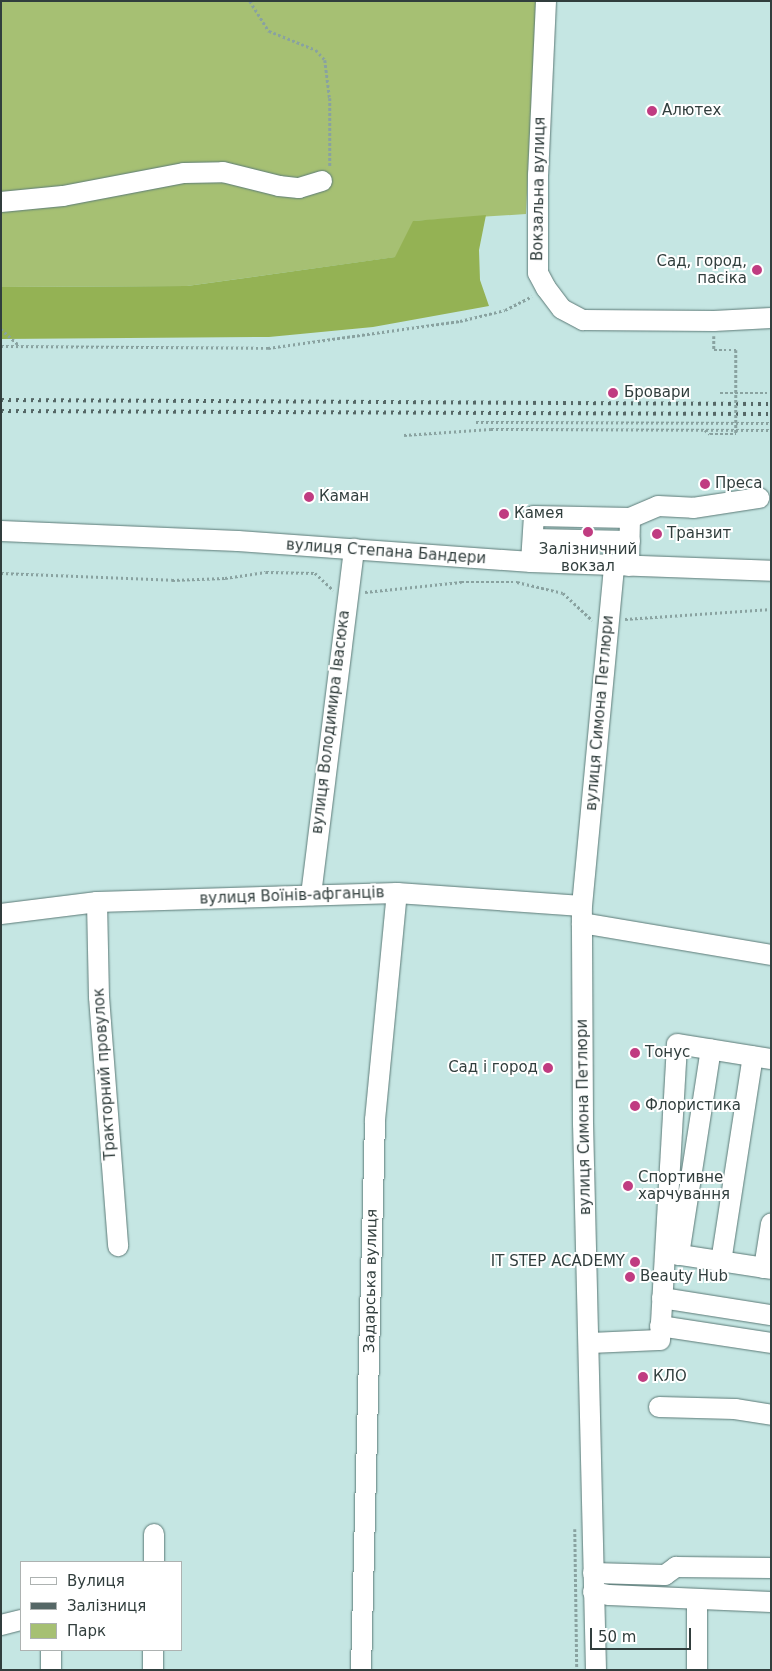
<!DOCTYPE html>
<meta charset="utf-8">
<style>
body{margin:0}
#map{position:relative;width:772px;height:1671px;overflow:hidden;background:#c5e6e3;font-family:"DejaVu Sans",sans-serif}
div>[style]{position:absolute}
.green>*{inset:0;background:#a6c073}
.forest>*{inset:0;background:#94b254}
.path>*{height:2.5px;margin-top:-1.25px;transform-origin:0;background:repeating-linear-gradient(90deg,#89a2a0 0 2.5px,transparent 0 5px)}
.roads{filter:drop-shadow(0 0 1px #5c7a77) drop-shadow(0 0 1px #5c7a77)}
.minor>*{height:20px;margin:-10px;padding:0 10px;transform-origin:10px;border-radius:10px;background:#fff}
.rail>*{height:4px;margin-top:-2px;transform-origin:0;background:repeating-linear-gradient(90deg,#556766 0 2.5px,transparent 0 7.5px)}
.path-bridge>*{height:2.5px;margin-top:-1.25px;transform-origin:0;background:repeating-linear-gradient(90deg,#89a2a0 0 2.5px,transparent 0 5px)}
.dots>*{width:14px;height:14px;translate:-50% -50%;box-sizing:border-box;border:2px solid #fff;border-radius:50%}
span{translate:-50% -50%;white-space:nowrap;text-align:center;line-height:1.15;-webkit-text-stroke:4px #fff;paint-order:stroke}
.poi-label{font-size:15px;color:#313e3d}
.left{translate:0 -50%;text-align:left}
.right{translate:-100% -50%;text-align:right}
.street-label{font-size:15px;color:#313e3d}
.frame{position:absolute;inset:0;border:2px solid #313e3d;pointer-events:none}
.legend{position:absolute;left:20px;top:1561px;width:162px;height:90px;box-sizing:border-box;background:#fff;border:1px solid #adb2b1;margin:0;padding:6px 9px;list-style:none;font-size:15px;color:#313e3d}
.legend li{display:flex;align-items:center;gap:10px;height:25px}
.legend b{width:25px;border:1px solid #adb2b1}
.scale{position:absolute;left:590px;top:1628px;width:101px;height:22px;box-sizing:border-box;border:2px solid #313e3d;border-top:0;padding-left:6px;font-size:15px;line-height:18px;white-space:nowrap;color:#313e3d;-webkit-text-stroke:4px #fff;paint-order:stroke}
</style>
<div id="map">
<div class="green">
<i style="clip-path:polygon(1px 1px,536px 1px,526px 214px,414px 221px,396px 257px,187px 286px,1px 287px)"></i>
</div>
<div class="forest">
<i style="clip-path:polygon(486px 215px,479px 250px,480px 280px,489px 306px,373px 327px,269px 337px,1px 339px,1px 287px,187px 286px,395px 257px,413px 221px)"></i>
</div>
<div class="path">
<i style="left:250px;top:1px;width:36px;rotate:58deg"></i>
<i style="left:269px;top:31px;width:51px;rotate:22deg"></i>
<i style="left:316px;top:50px;width:13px;rotate:48deg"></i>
<i style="left:325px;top:60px;width:38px;rotate:83deg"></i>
<i style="left:330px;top:98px;width:69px;rotate:90deg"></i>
<i style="left:1px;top:329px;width:25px;rotate:42deg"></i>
<i style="left:714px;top:336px;width:14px;rotate:90deg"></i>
<i style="left:714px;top:350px;width:22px"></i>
<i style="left:1px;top:346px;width:267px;rotate:0.4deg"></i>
<i style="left:268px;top:348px;width:194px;rotate:-8deg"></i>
<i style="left:460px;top:321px;width:46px;rotate:-13.7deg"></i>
<i style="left:505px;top:310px;width:30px;rotate:-27deg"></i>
<i style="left:720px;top:393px;width:51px"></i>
<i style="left:476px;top:422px;width:295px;rotate:0.2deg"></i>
<i style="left:705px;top:430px;width:6px;rotate:39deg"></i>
<i style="left:710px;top:434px;width:26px"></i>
<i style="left:404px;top:435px;width:87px;rotate:-3.9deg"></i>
<i style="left:491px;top:429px;width:280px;rotate:0.2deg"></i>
<i style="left:1px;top:573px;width:171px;rotate:2.3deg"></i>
<i style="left:172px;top:580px;width:53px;rotate:-2.2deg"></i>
<i style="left:225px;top:578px;width:41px;rotate:-8.3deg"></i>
<i style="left:266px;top:572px;width:49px;rotate:1.2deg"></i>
<i style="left:315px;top:573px;width:25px;rotate:43deg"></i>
<i style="left:365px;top:592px;width:97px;rotate:-5.9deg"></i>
<i style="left:461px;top:582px;width:56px"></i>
<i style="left:517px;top:582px;width:47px;rotate:13.4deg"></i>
<i style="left:563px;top:593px;width:40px;rotate:43deg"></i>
<i style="left:625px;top:619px;width:146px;rotate:-3.9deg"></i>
<i style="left:575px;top:1529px;width:141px;rotate:89.2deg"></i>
</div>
<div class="roads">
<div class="minor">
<i style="left:546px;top:1px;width:173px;rotate:92.6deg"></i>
<i style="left:538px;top:174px;width:99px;rotate:90deg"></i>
<i style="left:538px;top:273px;width:17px;rotate:62deg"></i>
<i style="left:546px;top:288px;width:26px;rotate:53deg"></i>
<i style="left:562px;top:309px;width:24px;rotate:28deg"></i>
<i style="left:583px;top:320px;width:131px;rotate:0.4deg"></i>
<i style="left:714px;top:321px;width:57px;rotate:-3deg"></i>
<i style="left:1px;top:202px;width:62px;rotate:-5.5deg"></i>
<i style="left:63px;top:196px;width:123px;rotate:-10.8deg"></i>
<i style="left:184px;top:173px;width:39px;rotate:-1deg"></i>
<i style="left:223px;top:172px;width:58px;rotate:14deg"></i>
<i style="left:279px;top:186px;width:20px;rotate:6deg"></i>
<i style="left:299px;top:188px;width:24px;rotate:-17deg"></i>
<i style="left:630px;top:518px;width:30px;rotate:-23deg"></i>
<i style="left:658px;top:506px;width:35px;rotate:3deg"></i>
<i style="left:693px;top:508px;width:67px;rotate:-8.6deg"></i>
<i style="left:1px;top:531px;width:237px;rotate:2.4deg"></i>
<i style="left:238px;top:541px;width:294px;rotate:4.1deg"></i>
<i style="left:531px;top:562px;width:240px;rotate:2.1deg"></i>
<i style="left:533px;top:539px;width:97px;rotate:1.2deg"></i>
<i style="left:531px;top:562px;width:46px;rotate:-86.3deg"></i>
<i style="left:534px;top:516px;width:96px;rotate:1.2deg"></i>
<i style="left:630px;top:518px;width:48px;rotate:91.2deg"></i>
<i style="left:311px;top:895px;width:349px;rotate:-82.9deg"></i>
<i style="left:97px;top:902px;width:95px;rotate:88.8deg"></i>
<i style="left:99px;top:997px;width:250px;rotate:85.6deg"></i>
<i style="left:1px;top:914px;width:97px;rotate:-7.1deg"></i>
<i style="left:97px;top:902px;width:300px;rotate:-1.7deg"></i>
<i style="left:397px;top:893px;width:185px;rotate:4deg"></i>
<i style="left:582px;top:923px;width:192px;rotate:9.6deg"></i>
<i style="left:667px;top:1253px;width:105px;rotate:8.7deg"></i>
<i style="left:679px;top:1255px;width:208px;rotate:-81.2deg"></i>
<i style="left:721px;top:1262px;width:208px;rotate:-81.2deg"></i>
<i style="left:764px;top:1268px;width:45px;rotate:-81deg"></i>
<i style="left:662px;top:1298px;width:110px;rotate:8.9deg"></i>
<i style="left:660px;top:1326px;width:112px;rotate:8.7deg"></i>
<i style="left:589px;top:1343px;width:71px;rotate:-2.4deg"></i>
<i style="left:660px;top:1340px;width:296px;rotate:-86.7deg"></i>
<i style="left:677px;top:1044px;width:95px;rotate:9.1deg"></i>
<i style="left:659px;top:1407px;width:76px;rotate:1.5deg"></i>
<i style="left:735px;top:1409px;width:36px;rotate:9deg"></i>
<i style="left:154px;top:1562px;width:28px;rotate:-90deg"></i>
<i style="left:593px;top:1573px;width:72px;rotate:1.6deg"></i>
<i style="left:665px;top:1575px;width:14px;rotate:-36deg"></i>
<i style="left:676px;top:1567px;width:95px;rotate:0.6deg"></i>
<i style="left:593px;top:1592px;width:16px;rotate:11deg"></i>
<i style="left:609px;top:1595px;width:162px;rotate:2.5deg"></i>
<i style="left:1px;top:1625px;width:21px;rotate:-14deg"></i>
<i style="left:51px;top:1670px;width:20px;rotate:-90deg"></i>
<i style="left:153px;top:1670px;width:20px;rotate:-90deg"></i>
<i style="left:361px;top:1670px;width:550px;rotate:-88.54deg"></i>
<i style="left:375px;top:1120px;width:228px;rotate:-84.5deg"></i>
<i style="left:596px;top:1670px;width:546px;rotate:-91.36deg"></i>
<i style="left:583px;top:1124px;width:218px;rotate:-90.3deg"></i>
<i style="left:582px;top:906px;width:342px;rotate:-84.6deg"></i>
<i style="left:697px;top:1670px;width:71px;rotate:-90deg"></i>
</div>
</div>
<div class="rail">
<i style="left:1px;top:400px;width:770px;rotate:0.3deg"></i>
<i style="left:1px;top:411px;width:770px;rotate:0.22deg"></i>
</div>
<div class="path-bridge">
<i style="left:736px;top:350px;width:84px;rotate:90deg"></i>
</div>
<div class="dots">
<i style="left:652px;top:111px;background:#c03c81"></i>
<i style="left:757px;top:270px;background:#c03c81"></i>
<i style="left:613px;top:393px;background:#c03c81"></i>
<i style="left:705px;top:484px;background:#c03c81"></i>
<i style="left:309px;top:497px;background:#c03c81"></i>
<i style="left:504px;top:514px;background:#c03c81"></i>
<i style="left:588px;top:532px;background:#c03c81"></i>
<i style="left:657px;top:534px;background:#c03c81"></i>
<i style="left:635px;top:1053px;background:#c03c81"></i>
<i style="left:548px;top:1068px;background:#c03c81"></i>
<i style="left:635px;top:1106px;background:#c03c81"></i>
<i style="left:628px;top:1186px;background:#c03c81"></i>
<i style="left:635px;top:1262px;background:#c03c81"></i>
<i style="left:630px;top:1277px;background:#c03c81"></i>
<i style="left:643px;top:1377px;background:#c03c81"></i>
</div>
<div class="poi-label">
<span class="left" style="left:662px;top:111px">Алютех</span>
<span class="right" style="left:747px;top:270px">Сад, город,<br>пасіка</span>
<span class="left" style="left:624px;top:393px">Бровари</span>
<span class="left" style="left:715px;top:484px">Преса</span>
<span class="left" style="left:319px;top:497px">Каман</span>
<span class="left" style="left:514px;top:514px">Камея</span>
<span class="left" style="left:667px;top:534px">Транзит</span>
<span style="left:588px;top:558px">Залізничний<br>вокзал</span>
<span class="left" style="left:645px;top:1053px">Тонус</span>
<span class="right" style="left:538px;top:1068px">Сад і город</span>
<span class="left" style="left:645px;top:1106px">Флористика</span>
<span class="left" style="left:638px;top:1186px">Спортивне<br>харчування</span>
<span class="right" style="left:625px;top:1262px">IT STEP ACADEMY</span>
<span class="left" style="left:640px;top:1277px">Beauty Hub</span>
<span class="left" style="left:653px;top:1377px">КЛО</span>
</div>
<div class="street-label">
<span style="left:539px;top:189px;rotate:-89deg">Вокзальна вулиця</span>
<span style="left:386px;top:552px;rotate:4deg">вулиця Степана Бандери</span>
<span style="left:600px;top:713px;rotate:-85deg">вулиця Симона Петлюри</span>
<span style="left:331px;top:722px;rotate:-83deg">вулиця Володимира Івасюка</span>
<span style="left:292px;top:896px;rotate:-2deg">вулиця Воїнів-афганців</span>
<span style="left:105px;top:1074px;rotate:-94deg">Тракторний провулок</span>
<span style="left:584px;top:1117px;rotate:-91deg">вулиця Симона Петлюри</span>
<span style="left:371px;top:1281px;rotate:-89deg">Задарська вулиця</span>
</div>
<div class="frame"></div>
<ul class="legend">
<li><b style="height:6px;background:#fff"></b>Вулиця</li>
<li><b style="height:6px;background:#556766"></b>Залізниця</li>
<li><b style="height:14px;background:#a6c073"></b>Парк</li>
</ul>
<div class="scale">50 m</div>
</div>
